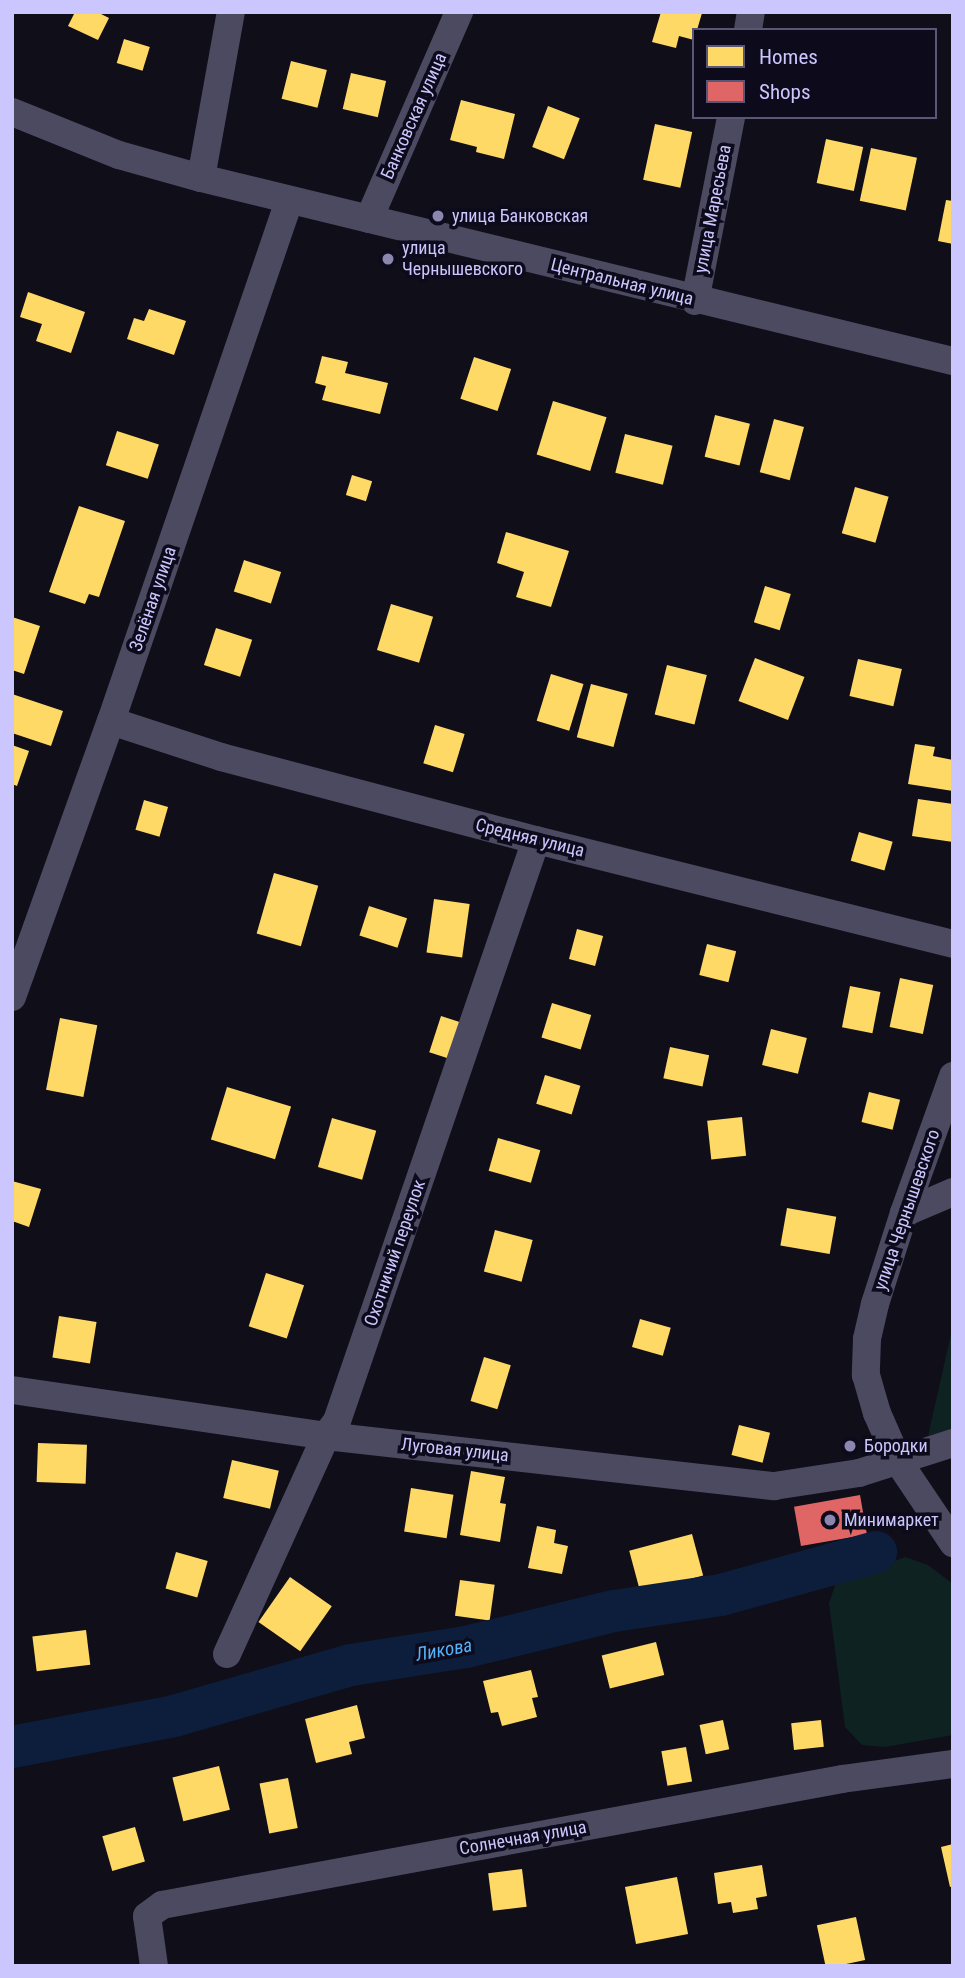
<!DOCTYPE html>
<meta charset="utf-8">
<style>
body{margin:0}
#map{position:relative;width:965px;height:1978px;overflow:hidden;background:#100e18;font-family:"Roboto Condensed",sans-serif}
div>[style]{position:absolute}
.green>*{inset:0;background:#0e2222}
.homes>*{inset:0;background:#ffd966;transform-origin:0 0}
.shops>*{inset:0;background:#e06666;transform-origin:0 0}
.river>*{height:42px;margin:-21px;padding:0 21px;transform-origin:21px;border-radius:21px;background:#0c1e3b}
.minor>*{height:28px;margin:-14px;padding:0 14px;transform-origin:14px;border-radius:14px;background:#4b4a61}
.dots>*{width:19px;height:19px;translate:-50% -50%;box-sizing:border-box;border:4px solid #0d0b1b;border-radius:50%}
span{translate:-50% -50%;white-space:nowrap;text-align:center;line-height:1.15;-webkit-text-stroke:7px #0d0b1b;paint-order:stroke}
.street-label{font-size:18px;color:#cbc6fe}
.poi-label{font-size:18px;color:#cbc6fe}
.left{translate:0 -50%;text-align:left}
.water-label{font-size:19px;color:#56b2fc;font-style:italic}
.frame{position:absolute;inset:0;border:14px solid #cbc6fe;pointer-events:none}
.legend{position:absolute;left:692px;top:28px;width:245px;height:91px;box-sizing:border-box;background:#0d0b1b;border:2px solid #595676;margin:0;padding:9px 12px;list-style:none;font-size:21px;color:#cbc6fe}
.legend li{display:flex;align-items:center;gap:14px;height:35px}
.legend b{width:35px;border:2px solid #595676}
</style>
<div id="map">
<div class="green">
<i style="clip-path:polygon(953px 1325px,953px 1429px,928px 1436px)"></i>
<i style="clip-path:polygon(905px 1557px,928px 1565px,953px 1584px,953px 1735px,885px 1747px,862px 1745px,845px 1727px,829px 1603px,837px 1580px,856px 1565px,882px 1566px)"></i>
</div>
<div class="homes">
<i style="clip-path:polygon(75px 12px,97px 12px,109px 18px,98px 40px,68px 26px)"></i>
<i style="clip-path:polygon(661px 12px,702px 13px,697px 30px,694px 30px,694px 40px,679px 36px,676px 48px,652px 42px)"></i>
<i style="left:124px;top:39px;width:27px;height:25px;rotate:17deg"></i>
<i style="left:291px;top:61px;width:37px;height:39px;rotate:14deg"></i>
<i style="left:351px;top:73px;width:36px;height:37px;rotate:13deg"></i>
<i style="clip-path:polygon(461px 100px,515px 114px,504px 159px,476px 152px,477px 147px,450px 140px)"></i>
<i style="left:548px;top:106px;width:34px;height:44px;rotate:21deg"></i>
<i style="left:655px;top:124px;width:38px;height:57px;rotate:12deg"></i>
<i style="left:826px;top:139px;width:38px;height:45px;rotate:12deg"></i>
<i style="left:871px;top:148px;width:47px;height:54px;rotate:12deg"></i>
<i style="clip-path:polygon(946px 200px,953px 201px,953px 244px,938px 241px)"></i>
<i style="clip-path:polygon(28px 292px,85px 312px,71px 353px,36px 341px,42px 324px,20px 317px)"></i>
<i style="clip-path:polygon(149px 309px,186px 321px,174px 355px,127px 339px,134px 318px,144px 321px)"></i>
<i style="clip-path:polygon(322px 356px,348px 362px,345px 373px,388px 383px,380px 414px,322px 400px,326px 386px,315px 383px)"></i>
<i style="left:474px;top:357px;width:39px;height:44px;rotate:18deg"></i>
<i style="left:553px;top:401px;width:56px;height:56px;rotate:17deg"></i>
<i style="left:715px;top:415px;width:36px;height:43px;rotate:14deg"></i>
<i style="left:774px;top:419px;width:31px;height:55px;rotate:15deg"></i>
<i style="left:117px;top:431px;width:44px;height:36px;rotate:18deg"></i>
<i style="left:625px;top:434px;width:49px;height:40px;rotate:14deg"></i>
<i style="left:352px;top:475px;width:21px;height:21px;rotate:17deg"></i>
<i style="left:855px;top:487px;width:35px;height:48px;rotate:16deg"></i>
<i style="clip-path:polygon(79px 506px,125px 521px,99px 597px,89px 594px,85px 604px,49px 592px)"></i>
<i style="clip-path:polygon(506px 532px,569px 551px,551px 607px,516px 597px,524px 572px,497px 563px)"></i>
<i style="left:244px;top:560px;width:39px;height:33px;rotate:18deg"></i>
<i style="left:765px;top:586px;width:27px;height:38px;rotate:17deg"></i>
<i style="left:391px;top:604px;width:44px;height:48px;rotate:17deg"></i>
<i style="clip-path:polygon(12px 617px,40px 626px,24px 674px,12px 670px)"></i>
<i style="left:216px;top:628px;width:38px;height:39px;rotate:18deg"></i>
<i style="left:755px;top:658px;width:53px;height:46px;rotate:21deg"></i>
<i style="left:858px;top:659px;width:45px;height:38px;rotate:13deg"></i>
<i style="left:667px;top:665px;width:41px;height:51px;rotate:14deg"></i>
<i style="left:551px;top:674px;width:34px;height:49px;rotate:17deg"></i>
<i style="left:591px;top:684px;width:38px;height:55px;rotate:15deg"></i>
<i style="clip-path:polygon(12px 694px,63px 711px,51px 746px,12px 733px)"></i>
<i style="left:435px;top:725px;width:31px;height:40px;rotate:17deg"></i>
<i style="clip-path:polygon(915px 744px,935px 747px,933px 756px,953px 760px,953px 791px,908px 784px)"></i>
<i style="clip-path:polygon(12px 745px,29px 751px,17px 786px,12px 784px)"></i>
<i style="clip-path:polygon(918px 799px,953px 804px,953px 842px,912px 836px)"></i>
<i style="left:144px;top:800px;width:25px;height:31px;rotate:16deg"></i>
<i style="left:859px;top:832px;width:35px;height:30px;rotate:16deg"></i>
<i style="left:274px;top:873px;width:46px;height:63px;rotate:16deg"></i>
<i style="left:434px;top:899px;width:36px;height:54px;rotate:8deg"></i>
<i style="left:369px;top:906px;width:40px;height:31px;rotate:18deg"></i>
<i style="left:577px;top:929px;width:27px;height:31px;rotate:15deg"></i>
<i style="left:707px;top:944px;width:30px;height:32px;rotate:14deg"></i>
<i style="left:900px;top:978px;width:34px;height:50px;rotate:12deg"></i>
<i style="left:850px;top:986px;width:31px;height:42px;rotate:11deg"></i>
<i style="left:552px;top:1003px;width:41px;height:36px;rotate:17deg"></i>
<i style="left:441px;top:1016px;width:22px;height:38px;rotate:18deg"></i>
<i style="left:60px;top:1018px;width:38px;height:73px;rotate:11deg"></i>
<i style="left:771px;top:1029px;width:37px;height:37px;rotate:14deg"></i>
<i style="left:670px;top:1047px;width:40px;height:32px;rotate:12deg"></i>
<i style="left:545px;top:1075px;width:37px;height:30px;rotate:17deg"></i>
<i style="left:227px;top:1087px;width:67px;height:55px;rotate:17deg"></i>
<i style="left:869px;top:1092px;width:32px;height:31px;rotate:14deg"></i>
<i style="left:742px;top:1117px;width:39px;height:35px;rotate:84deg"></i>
<i style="left:332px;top:1118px;width:46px;height:51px;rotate:16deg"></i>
<i style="left:498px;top:1138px;width:44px;height:34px;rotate:16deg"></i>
<i style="clip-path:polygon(12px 1181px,41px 1189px,29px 1227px,12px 1221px)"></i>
<i style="left:787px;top:1208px;width:50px;height:38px;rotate:10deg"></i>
<i style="left:495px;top:1230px;width:39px;height:43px;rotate:15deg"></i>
<i style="left:266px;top:1273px;width:40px;height:56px;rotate:18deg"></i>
<i style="left:59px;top:1316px;width:38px;height:42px;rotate:9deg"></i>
<i style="left:640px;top:1319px;width:32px;height:29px;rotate:16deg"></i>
<i style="left:484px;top:1357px;width:28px;height:46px;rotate:17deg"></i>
<i style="left:739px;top:1425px;width:32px;height:31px;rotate:14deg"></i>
<i style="left:38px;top:1443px;width:49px;height:39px;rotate:2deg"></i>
<i style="left:232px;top:1460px;width:48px;height:39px;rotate:13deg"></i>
<i style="clip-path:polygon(471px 1471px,505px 1477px,500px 1503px,506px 1504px,500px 1542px,460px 1535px)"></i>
<i style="left:411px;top:1488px;width:43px;height:44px;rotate:9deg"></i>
<i style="clip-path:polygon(537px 1526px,556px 1530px,554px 1543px,568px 1546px,562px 1574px,528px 1568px)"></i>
<i style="left:692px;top:1534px;width:43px;height:65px;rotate:75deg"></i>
<i style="left:176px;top:1552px;width:33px;height:38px;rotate:16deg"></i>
<i style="left:290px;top:1577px;width:51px;height:55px;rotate:35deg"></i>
<i style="left:460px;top:1580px;width:35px;height:36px;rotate:8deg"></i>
<i style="left:86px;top:1630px;width:35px;height:54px;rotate:83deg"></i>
<i style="left:656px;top:1642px;width:34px;height:56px;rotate:76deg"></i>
<i style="clip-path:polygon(531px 1670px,538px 1697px,532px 1698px,537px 1717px,502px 1726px,498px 1712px,491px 1713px,483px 1681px)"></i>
<i style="clip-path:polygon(357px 1705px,365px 1738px,349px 1742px,352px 1754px,316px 1763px,305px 1719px)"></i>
<i style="left:723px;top:1720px;width:30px;height:24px;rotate:78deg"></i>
<i style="left:821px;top:1720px;width:27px;height:30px;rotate:84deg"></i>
<i style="left:686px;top:1747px;width:35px;height:25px;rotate:80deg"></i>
<i style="left:219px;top:1766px;width:45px;height:48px;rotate:76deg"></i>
<i style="left:288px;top:1778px;width:51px;height:29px;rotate:79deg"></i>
<i style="left:135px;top:1827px;width:36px;height:34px;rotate:74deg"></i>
<i style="clip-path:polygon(953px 1844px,953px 1886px,950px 1887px,941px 1847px)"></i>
<i style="clip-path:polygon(762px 1865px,767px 1896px,756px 1898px,758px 1909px,733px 1913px,731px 1902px,718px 1904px,714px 1873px)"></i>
<i style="left:522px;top:1869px;width:38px;height:34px;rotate:83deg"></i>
<i style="left:677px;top:1877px;width:58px;height:53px;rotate:79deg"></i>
<i style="left:856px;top:1917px;width:44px;height:40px;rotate:78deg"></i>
</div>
<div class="shops">
<i style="left:860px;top:1495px;width:40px;height:67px;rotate:80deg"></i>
</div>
<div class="river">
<i style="left:12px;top:1747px;width:165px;rotate:-10.8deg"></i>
<i style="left:174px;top:1716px;width:184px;rotate:-16.1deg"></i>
<i style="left:351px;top:1665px;width:116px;rotate:-8.9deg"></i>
<i style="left:466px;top:1647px;width:152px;rotate:-13.7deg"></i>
<i style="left:614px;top:1611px;width:108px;rotate:-8.5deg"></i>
<i style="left:721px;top:1595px;width:161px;rotate:-15.5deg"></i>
</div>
<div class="minor">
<i style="left:748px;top:30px;width:18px;rotate:-81deg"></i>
<i style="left:12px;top:112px;width:115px;rotate:21.9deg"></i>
<i style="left:119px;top:155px;width:85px;rotate:15.7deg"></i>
<i style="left:201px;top:178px;width:774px;rotate:13.68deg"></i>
<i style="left:201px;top:178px;width:169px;rotate:-79.8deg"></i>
<i style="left:369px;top:219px;width:226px;rotate:-66.5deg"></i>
<i style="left:695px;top:301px;width:187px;rotate:-78.9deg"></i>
<i style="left:111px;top:721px;width:116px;rotate:18.1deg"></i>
<i style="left:221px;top:757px;width:326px;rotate:14.8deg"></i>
<i style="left:536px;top:840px;width:430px;rotate:14deg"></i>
<i style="left:12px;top:997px;width:293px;rotate:-70.3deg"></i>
<i style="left:111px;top:721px;width:550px;rotate:-71.1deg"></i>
<i style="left:953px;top:1076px;width:145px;rotate:109.7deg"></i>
<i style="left:904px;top:1213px;width:96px;rotate:107.7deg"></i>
<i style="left:875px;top:1304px;width:36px;rotate:103deg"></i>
<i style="left:867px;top:1339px;width:36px;rotate:92deg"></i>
<i style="left:866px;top:1375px;width:40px;rotate:74deg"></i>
<i style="left:877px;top:1413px;width:52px;rotate:66.4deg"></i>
<i style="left:898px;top:1461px;width:99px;rotate:56.1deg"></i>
<i style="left:904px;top:1213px;width:53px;rotate:-23.2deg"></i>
<i style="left:12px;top:1390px;width:317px;rotate:8.3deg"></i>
<i style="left:326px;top:1436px;width:451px;rotate:6.4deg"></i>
<i style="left:774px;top:1486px;width:86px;rotate:-8.7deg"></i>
<i style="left:859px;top:1473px;width:99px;rotate:-17.7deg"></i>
<i style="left:227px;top:1654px;width:239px;rotate:-65.6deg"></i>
<i style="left:326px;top:1436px;width:19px;rotate:-54deg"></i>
<i style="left:337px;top:1421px;width:614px;rotate:-71.09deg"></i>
<i style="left:154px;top:1966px;width:50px;rotate:-98deg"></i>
<i style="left:147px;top:1916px;width:19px;rotate:-36deg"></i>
<i style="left:162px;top:1905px;width:692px;rotate:-10.5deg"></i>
<i style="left:842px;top:1779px;width:112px;rotate:-7.7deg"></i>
</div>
<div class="dots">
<i style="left:438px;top:216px;background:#8a86ae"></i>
<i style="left:388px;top:259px;background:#8a86ae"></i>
<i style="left:850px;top:1446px;background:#8a86ae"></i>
<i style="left:830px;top:1520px;background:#8a86ae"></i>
</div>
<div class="street-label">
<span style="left:414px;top:116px;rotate:-66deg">Банковская улица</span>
<span style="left:713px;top:209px;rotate:-79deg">улица Маресьева</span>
<span style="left:622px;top:282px;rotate:14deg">Центральная улица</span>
<span style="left:153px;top:599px;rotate:-71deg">Зелёная улица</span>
<span style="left:530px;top:838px;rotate:14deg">Средняя улица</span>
<span style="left:907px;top:1210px;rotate:-71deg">улица Чернышевского</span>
<span style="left:395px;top:1253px;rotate:-71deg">Охотничий переулок</span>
<span style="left:455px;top:1450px;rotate:6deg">Луговая улица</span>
<span style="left:523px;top:1838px;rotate:-10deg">Солнечная улица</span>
</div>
<div class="poi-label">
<span class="left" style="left:452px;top:216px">улица Банковская</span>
<span class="left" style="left:402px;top:259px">улица<br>Чернышевского</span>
<span class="left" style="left:864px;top:1446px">Бородки</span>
<span class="left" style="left:844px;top:1520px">Минимаркет</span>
</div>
<div class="water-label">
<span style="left:444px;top:1650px;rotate:-10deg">Ликова</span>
</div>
<div class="frame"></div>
<ul class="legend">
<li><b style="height:19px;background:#ffd966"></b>Homes</li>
<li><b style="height:19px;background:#e06666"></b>Shops</li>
</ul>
</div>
